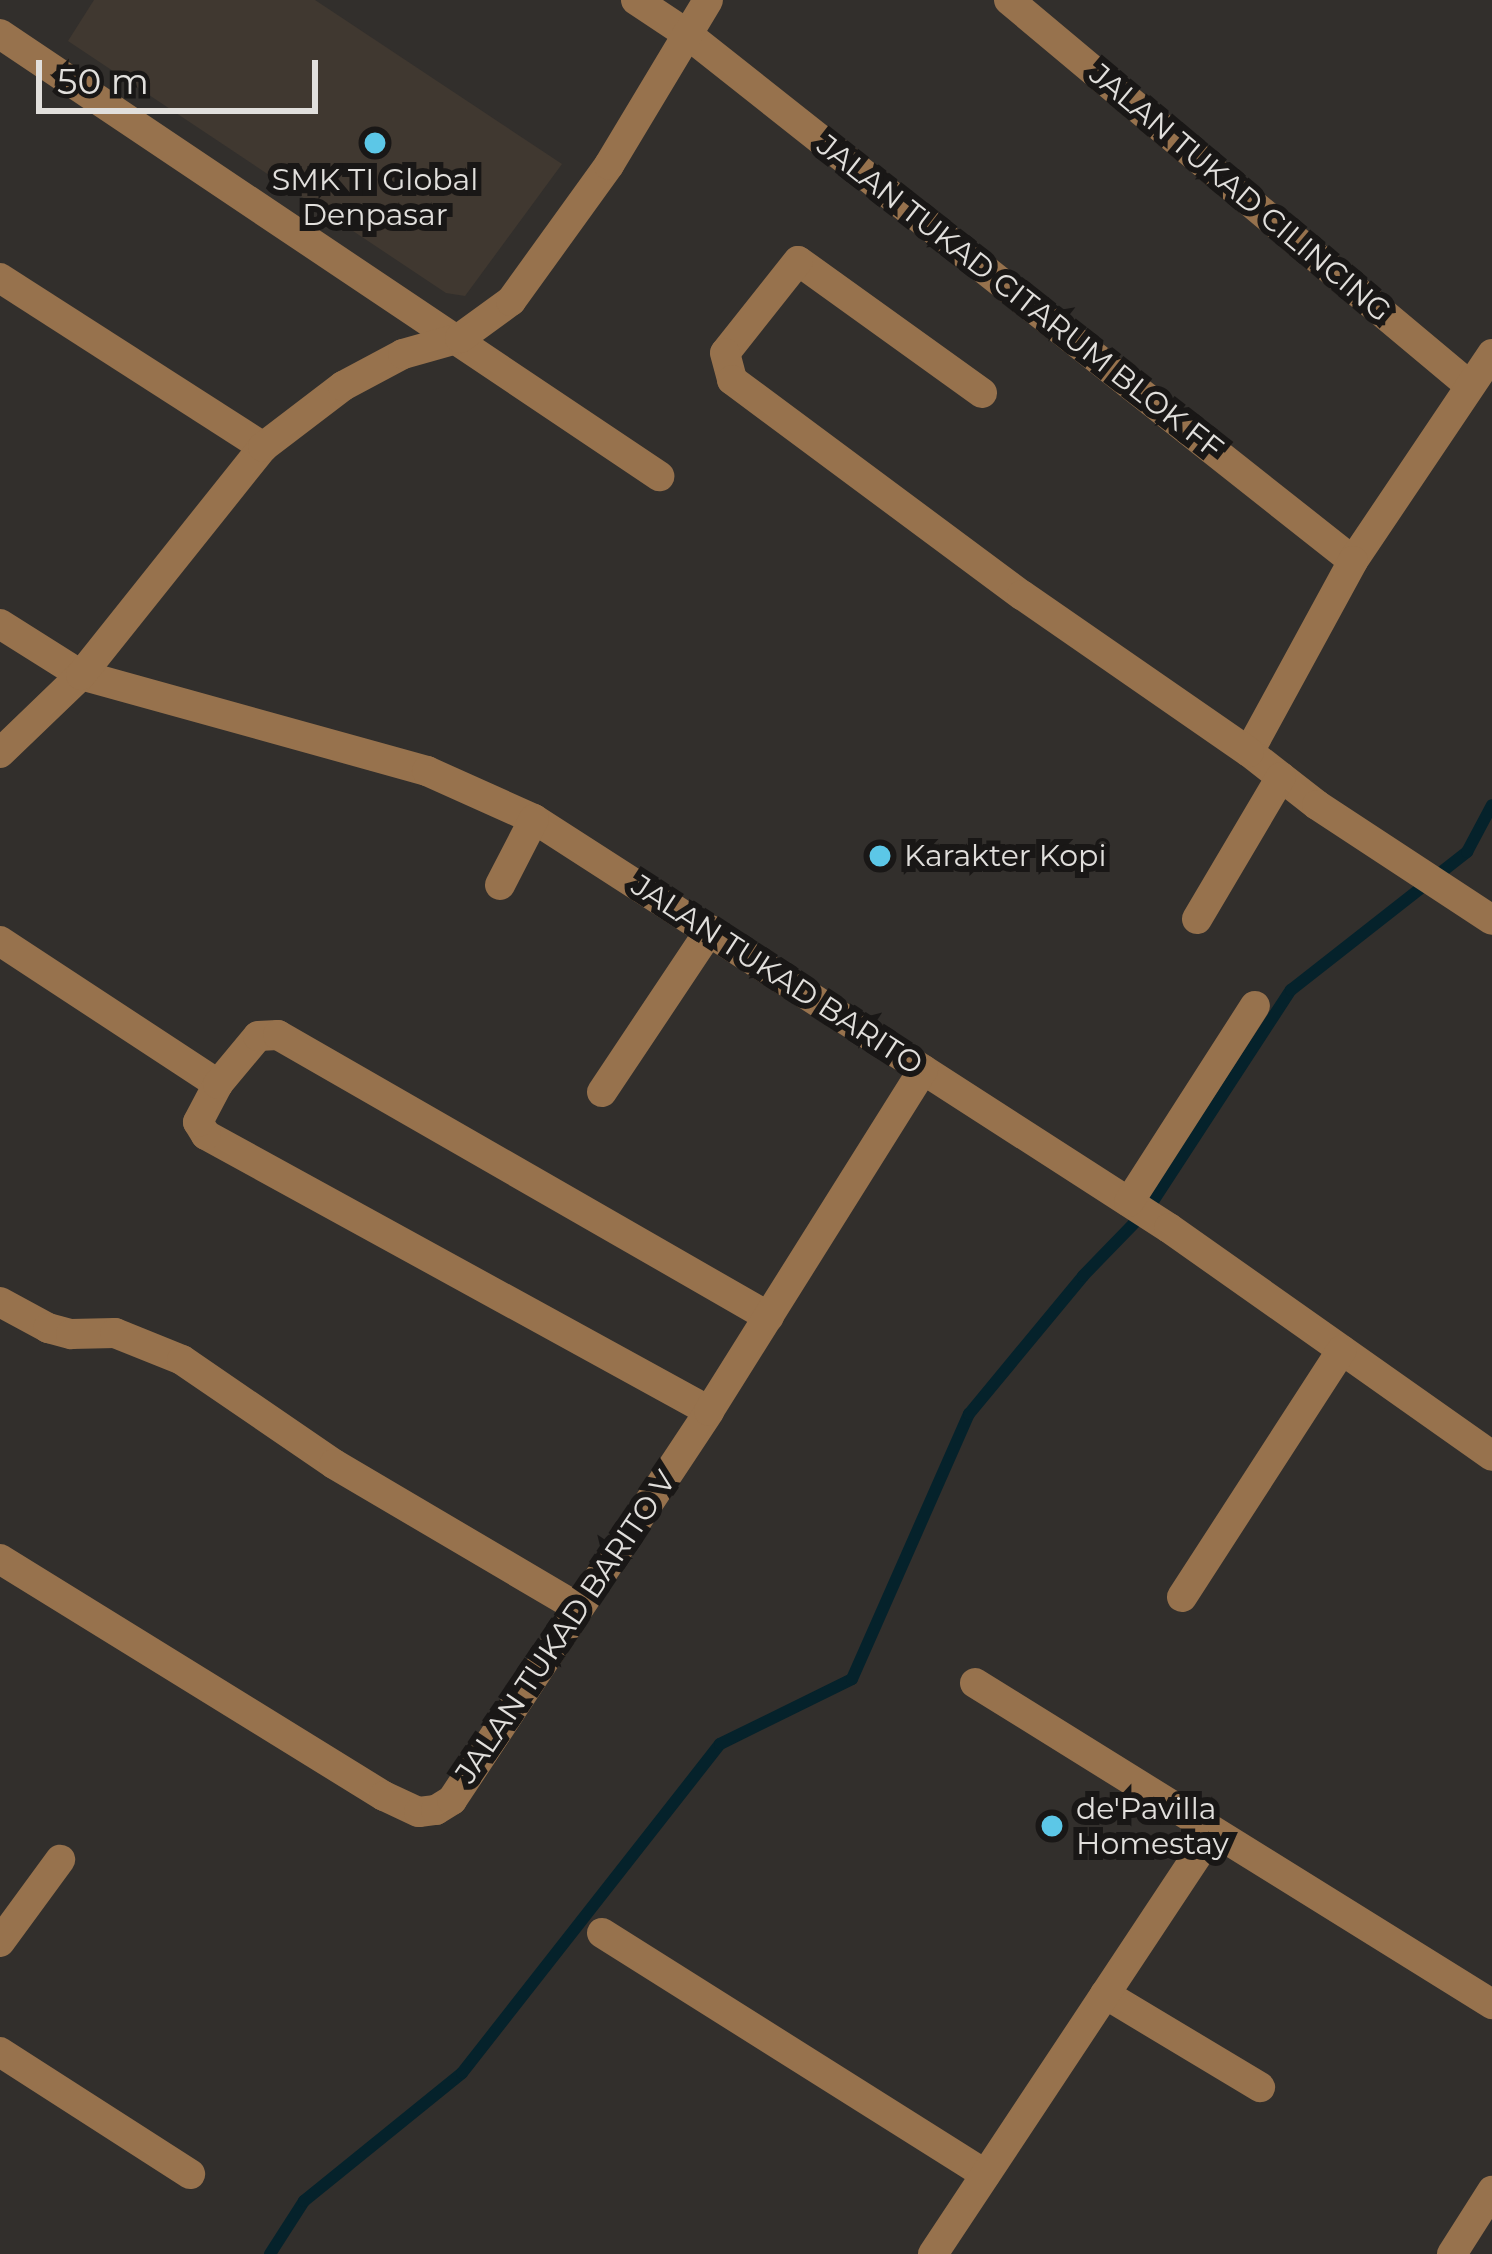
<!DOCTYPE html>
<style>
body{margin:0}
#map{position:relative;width:1492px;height:2254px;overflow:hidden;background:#322f2c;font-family:Montserrat,sans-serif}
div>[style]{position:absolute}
.built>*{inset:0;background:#403830}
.stream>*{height:12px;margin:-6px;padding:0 6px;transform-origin:6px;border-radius:6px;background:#05222b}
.minor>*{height:30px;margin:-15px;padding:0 15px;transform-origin:15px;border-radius:15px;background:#97724d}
.dots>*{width:33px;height:33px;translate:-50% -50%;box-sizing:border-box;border:6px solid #191716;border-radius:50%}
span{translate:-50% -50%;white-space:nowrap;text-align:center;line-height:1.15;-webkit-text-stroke:12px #191716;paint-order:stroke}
.poi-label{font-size:30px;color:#e1dfdc}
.left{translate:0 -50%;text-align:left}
.street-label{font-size:30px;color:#e1dfdc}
.scale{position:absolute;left:36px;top:60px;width:282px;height:54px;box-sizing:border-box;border:6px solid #e1dfdc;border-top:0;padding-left:15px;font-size:36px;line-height:42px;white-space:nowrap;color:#e1dfdc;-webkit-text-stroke:9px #191716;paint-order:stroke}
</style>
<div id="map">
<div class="built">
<i style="clip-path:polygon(94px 0,315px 0,562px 164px,465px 296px,446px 293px,68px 41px)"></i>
</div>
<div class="stream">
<i style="left:270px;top:2254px;width:63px;rotate:-57.3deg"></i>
<i style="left:304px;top:2201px;width:203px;rotate:-39deg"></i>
<i style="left:462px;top:2073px;width:418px;rotate:-51.9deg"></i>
<i style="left:720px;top:1744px;width:147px;rotate:-26.2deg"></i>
<i style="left:852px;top:1679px;width:290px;rotate:-66.2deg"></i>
<i style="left:969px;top:1414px;width:179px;rotate:-50.4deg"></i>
<i style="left:1083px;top:1276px;width:93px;rotate:-45.9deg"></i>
<i style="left:1148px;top:1209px;width:262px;rotate:-56.9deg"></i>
<i style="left:1291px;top:990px;width:224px;rotate:-38.1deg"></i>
<i style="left:1467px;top:852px;width:53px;rotate:-62deg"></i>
</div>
<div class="minor">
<i style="left:636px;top:0;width:61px;rotate:33.7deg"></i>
<i style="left:687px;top:34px;width:849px;rotate:38.35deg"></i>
<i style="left:1009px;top:0;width:601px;rotate:39.94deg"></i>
<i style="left:0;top:34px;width:794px;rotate:33.85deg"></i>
<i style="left:0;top:278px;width:313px;rotate:32.7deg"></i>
<i style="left:1492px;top:354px;width:249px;rotate:123.9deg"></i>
<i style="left:1353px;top:561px;width:217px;rotate:118.6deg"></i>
<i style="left:1249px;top:752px;width:86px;rotate:37.9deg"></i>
<i style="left:1317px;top:805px;width:209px;rotate:33.3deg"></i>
<i style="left:982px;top:393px;width:226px;rotate:-144.3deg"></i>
<i style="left:798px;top:261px;width:117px;rotate:128.4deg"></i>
<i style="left:725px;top:353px;width:28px;rotate:75deg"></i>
<i style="left:732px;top:380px;width:361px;rotate:36.6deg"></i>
<i style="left:1022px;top:595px;width:276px;rotate:34.7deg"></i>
<i style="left:0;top:624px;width:96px;rotate:32.2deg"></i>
<i style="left:81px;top:675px;width:359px;rotate:15.5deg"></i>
<i style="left:427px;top:771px;width:117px;rotate:24.2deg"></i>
<i style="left:534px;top:819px;width:755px;rotate:32.79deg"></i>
<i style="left:1169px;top:1228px;width:395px;rotate:35.2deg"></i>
<i style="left:0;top:753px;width:112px;rotate:-43.9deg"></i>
<i style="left:81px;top:675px;width:292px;rotate:-51.4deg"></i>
<i style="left:263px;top:447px;width:101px;rotate:-37.3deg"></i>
<i style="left:343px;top:386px;width:68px;rotate:-28.1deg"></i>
<i style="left:403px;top:354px;width:59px;rotate:-15.7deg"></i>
<i style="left:460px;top:338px;width:63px;rotate:-36deg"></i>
<i style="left:511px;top:301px;width:168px;rotate:-54.2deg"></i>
<i style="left:609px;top:165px;width:192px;rotate:-59deg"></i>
<i style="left:500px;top:885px;width:74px;rotate:-62.7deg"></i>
<i style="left:1197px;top:919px;width:165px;rotate:-59.4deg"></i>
<i style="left:0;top:941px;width:261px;rotate:33.3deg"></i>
<i style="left:602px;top:1092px;width:195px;rotate:-56.3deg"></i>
<i style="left:1129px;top:1202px;width:233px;rotate:-57.3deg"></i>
<i style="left:0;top:1302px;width:55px;rotate:28.4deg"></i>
<i style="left:48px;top:1328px;width:24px;rotate:15deg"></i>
<i style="left:71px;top:1334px;width:44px;rotate:-1.3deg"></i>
<i style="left:115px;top:1333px;width:72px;rotate:21.9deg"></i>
<i style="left:182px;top:1360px;width:184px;rotate:34.4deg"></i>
<i style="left:334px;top:1464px;width:283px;rotate:30.5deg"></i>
<i style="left:709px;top:1411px;width:574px;rotate:-151.25deg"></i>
<i style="left:206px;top:1135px;width:15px;rotate:-122deg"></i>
<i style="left:198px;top:1122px;width:43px;rotate:-62.2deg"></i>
<i style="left:218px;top:1084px;width:62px;rotate:-50.2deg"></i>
<i style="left:258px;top:1036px;width:20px;rotate:-3deg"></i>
<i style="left:278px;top:1035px;width:566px;rotate:29.87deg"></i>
<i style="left:0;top:1559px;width:451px;rotate:31.7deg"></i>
<i style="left:384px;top:1796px;width:38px;rotate:25deg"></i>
<i style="left:419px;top:1812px;width:17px;rotate:-7deg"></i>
<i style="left:436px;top:1810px;width:19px;rotate:-32deg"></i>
<i style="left:452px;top:1800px;width:466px;rotate:-56.5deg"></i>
<i style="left:709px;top:1411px;width:403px;rotate:-57.9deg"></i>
<i style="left:1182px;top:1597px;width:294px;rotate:-57.1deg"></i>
<i style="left:975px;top:1683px;width:609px;rotate:31.84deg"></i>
<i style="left:602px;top:1933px;width:453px;rotate:32.2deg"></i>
<i style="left:0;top:1942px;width:102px;rotate:-53.8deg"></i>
<i style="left:1105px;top:1994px;width:181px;rotate:31deg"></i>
<i style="left:0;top:2052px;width:226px;rotate:32.7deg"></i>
<i style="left:933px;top:2254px;width:505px;rotate:-56.47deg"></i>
<i style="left:1452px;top:2254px;width:75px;rotate:-57.6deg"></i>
</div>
<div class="dots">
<i style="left:375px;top:143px;background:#5cc7e7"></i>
<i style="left:880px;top:856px;background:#5cc7e7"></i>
<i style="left:1052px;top:1826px;background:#5cc7e7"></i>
</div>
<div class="poi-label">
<span style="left:375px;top:197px">SMK TI Global<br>Denpasar</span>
<span class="left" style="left:904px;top:856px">Karakter Kopi</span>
<span class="left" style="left:1076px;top:1826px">de'Pavilla<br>Homestay</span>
</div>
<div class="street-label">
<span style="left:1240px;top:193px;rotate:40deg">JALAN TUKAD CILINCING</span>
<span style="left:1020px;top:297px;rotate:38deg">JALAN TUKAD CITARUM BLOK FF</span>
<span style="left:777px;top:975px;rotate:33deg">JALAN TUKAD BARITO</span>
<span style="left:566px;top:1627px;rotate:-56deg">JALAN TUKAD BARITO V</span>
</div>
<div class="scale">50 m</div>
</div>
